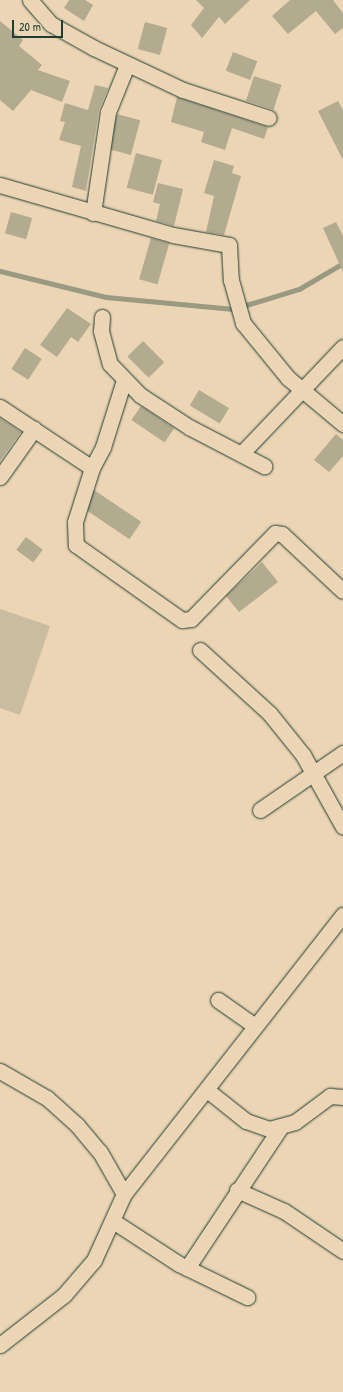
<!DOCTYPE html>
<style>
body{margin:0}
#map{position:relative;width:343px;height:1392px;overflow:hidden;background:#ebd5b4;font-family:"Patrick Hand",sans-serif}
div>[style]{position:absolute}
.green>*{inset:0;background:#cabc9f}
.stream>*{height:5px;margin:-2.5px;padding:0 2.5px;transform-origin:2.5px;border-radius:2.5px;background:#9a9982}
.building>*{inset:0;background:#b2ab90;transform-origin:0 0}
.roads{filter:drop-shadow(0 0 1px #1f3d34) drop-shadow(0 0 1px #1f3d34)}
.minor>*{height:15px;margin:-7.5px;padding:0 7.5px;transform-origin:7.5px;border-radius:7.5px;background:#ebd5b4}
span{translate:-50% -50%;white-space:nowrap;text-align:center;line-height:1.15;-webkit-text-stroke:4px #ebd5b4;paint-order:stroke}
.scale{position:absolute;left:12px;top:20px;width:51px;height:18px;box-sizing:border-box;border:2px solid #1f3d34;border-top:0;padding-left:5px;font-size:12px;line-height:14px;white-space:nowrap;color:#1f3d34;-webkit-text-stroke:3px #ebd5b4;paint-order:stroke}
</style>
<div id="map">
<div class="green">
<i style="clip-path:polygon(0 609px,50px 626px,20px 715px,0 708px)"></i>
</div>
<div class="stream">
<i style="left:0;top:271px;width:109px;rotate:13.8deg"></i>
<i style="left:106px;top:297px;width:128px;rotate:5.4deg"></i>
<i style="left:233px;top:309px;width:69px;rotate:-16.9deg"></i>
<i style="left:299px;top:289px;width:51px;rotate:-30.6deg"></i>
</div>
<div class="building">
<i style="clip-path:polygon(69px 0,85px 0,93px 5px,84px 21px,64px 8px)"></i>
<i style="clip-path:polygon(196px 0,250px 0,225px 24px,219px 17px,202px 38px,191px 25px,204px 8px)"></i>
<i style="clip-path:polygon(290px 0,333px 0,343px 13px,343px 28px,335px 34px,316px 11px,288px 34px,272px 16px)"></i>
<i style="clip-path:polygon(0 21px,23px 40px,19px 46px,42px 65px,38px 70px,70px 81px,62px 102px,31px 90px,13px 111px,0 100px)"></i>
<i style="left:145px;top:22px;width:23px;height:28px;rotate:15deg"></i>
<i style="left:233px;top:52px;width:26px;height:20px;rotate:21deg"></i>
<i style="left:254px;top:76px;width:29px;height:26px;rotate:18deg"></i>
<i style="clip-path:polygon(95px 85px,108px 88px,99px 110px,86px 191px,72px 187px,81px 146px,59px 140px,65px 122px,60px 121px,65px 103px,88px 110px)"></i>
<i style="clip-path:polygon(177px 97px,268px 127px,264px 139px,232px 128px,225px 150px,201px 142px,204px 132px,171px 122px)"></i>
<i style="clip-path:polygon(338px 101px,343px 110px,343px 160px,318px 111px)"></i>
<i style="left:117px;top:114px;width:24px;height:36px;rotate:15deg"></i>
<i style="left:136px;top:153px;width:27px;height:36px;rotate:15deg"></i>
<i style="clip-path:polygon(214px 160px,234px 166px,232px 173px,241px 176px,224px 235px,206px 232px,214px 196px,204px 193px)"></i>
<i style="clip-path:polygon(158px 183px,183px 189px,174px 226px,156px 221px,160px 204px,153px 202px)"></i>
<i style="left:11px;top:212px;width:22px;height:22px;rotate:16deg"></i>
<i style="clip-path:polygon(336px 222px,343px 236px,343px 272px,323px 228px)"></i>
<i style="left:151px;top:238px;width:19px;height:43px;rotate:16deg"></i>
<i style="clip-path:polygon(67px 308px,91px 324px,78px 342px,71px 337px,57px 357px,40px 345px)"></i>
<i style="left:143px;top:341px;width:30px;height:22px;rotate:45deg"></i>
<i style="left:25px;top:348px;width:20px;height:25px;rotate:33deg"></i>
<i style="left:199px;top:390px;width:35px;height:18px;rotate:31deg"></i>
<i style="left:141px;top:406px;width:40px;height:17px;rotate:34deg"></i>
<i style="clip-path:polygon(0 418px,21px 432px,0 461px)"></i>
<i style="clip-path:polygon(336px 434px,343px 440px,343px 456px,329px 472px,314px 460px)"></i>
<i style="left:94px;top:490px;width:57px;height:21px;rotate:34deg"></i>
<i style="left:26px;top:537px;width:21px;height:16px;rotate:37deg"></i>
<i style="clip-path:polygon(262px 562px,278px 582px,239px 612px,226px 596px)"></i>
</div>
<div class="roads">
<div class="minor">
<i style="left:30px;top:0;width:32px;rotate:49deg"></i>
<i style="left:51px;top:24px;width:49px;rotate:29.2deg"></i>
<i style="left:94px;top:48px;width:98px;rotate:25.3deg"></i>
<i style="left:183px;top:90px;width:90px;rotate:18deg"></i>
<i style="left:0;top:185px;width:180px;rotate:16.1deg"></i>
<i style="left:173px;top:235px;width:57px;rotate:10.1deg"></i>
<i style="left:229px;top:245px;width:35px;rotate:87deg"></i>
<i style="left:231px;top:280px;width:45px;rotate:74.4deg"></i>
<i style="left:243px;top:323px;width:71px;rotate:50.7deg"></i>
<i style="left:288px;top:378px;width:72px;rotate:39.9deg"></i>
<i style="left:93px;top:213px;width:102px;rotate:-81.6deg"></i>
<i style="left:108px;top:112px;width:51px;rotate:-68deg"></i>
<i style="left:102px;top:317px;width:14px;rotate:94deg"></i>
<i style="left:101px;top:331px;width:34px;rotate:75deg"></i>
<i style="left:110px;top:364px;width:43px;rotate:45.9deg"></i>
<i style="left:140px;top:395px;width:59px;rotate:33.1deg"></i>
<i style="left:189px;top:427px;width:85px;rotate:27.5deg"></i>
<i style="left:0;top:407px;width:110px;rotate:33.5deg"></i>
<i style="left:92px;top:468px;width:57px;rotate:107.5deg"></i>
<i style="left:75px;top:522px;width:23px;rotate:88deg"></i>
<i style="left:76px;top:545px;width:130px;rotate:35.3deg"></i>
<i style="left:182px;top:620px;width:9px;rotate:-6deg"></i>
<i style="left:191px;top:619px;width:120px;rotate:-45.7deg"></i>
<i style="left:275px;top:533px;width:7px;rotate:8deg"></i>
<i style="left:282px;top:534px;width:83px;rotate:43.1deg"></i>
<i style="left:241px;top:454px;width:148px;rotate:-46.4deg"></i>
<i style="left:92px;top:468px;width:24px;rotate:-62deg"></i>
<i style="left:103px;top:447px;width:70px;rotate:-72.6deg"></i>
<i style="left:0;top:477px;width:59px;rotate:-54.7deg"></i>
<i style="left:200px;top:650px;width:95px;rotate:42.4deg"></i>
<i style="left:270px;top:714px;width:53px;rotate:51.2deg"></i>
<i style="left:303px;top:755px;width:82px;rotate:60.9deg"></i>
<i style="left:260px;top:810px;width:101px;rotate:-34.5deg"></i>
<i style="left:218px;top:1000px;width:45px;rotate:35.1deg"></i>
<i style="left:0;top:1071px;width:54px;rotate:29.9deg"></i>
<i style="left:47px;top:1098px;width:40px;rotate:42deg"></i>
<i style="left:77px;top:1125px;width:35px;rotate:50deg"></i>
<i style="left:100px;top:1152px;width:48px;rotate:60.3deg"></i>
<i style="left:207px;top:1090px;width:50px;rotate:38.5deg"></i>
<i style="left:246px;top:1121px;width:24px;rotate:19deg"></i>
<i style="left:269px;top:1129px;width:27px;rotate:-15deg"></i>
<i style="left:295px;top:1122px;width:44px;rotate:-36.6deg"></i>
<i style="left:330px;top:1096px;width:13px;rotate:4deg"></i>
<i style="left:237px;top:1190px;width:51px;rotate:24.1deg"></i>
<i style="left:284px;top:1211px;width:71px;rotate:34.1deg"></i>
<i style="left:113px;top:1221px;width:79px;rotate:33.1deg"></i>
<i style="left:179px;top:1264px;width:76px;rotate:25.9deg"></i>
<i style="left:187px;top:1268px;width:168px;rotate:-56.4deg"></i>
<i style="left:0;top:1345px;width:81px;rotate:-38deg"></i>
<i style="left:64px;top:1295px;width:46px;rotate:-49.4deg"></i>
<i style="left:94px;top:1260px;width:72px;rotate:-65.6deg"></i>
<i style="left:124px;top:1194px;width:355px;rotate:-51.9deg"></i>
</div>
</div>
<div class="scale">20 m</div>
</div>
